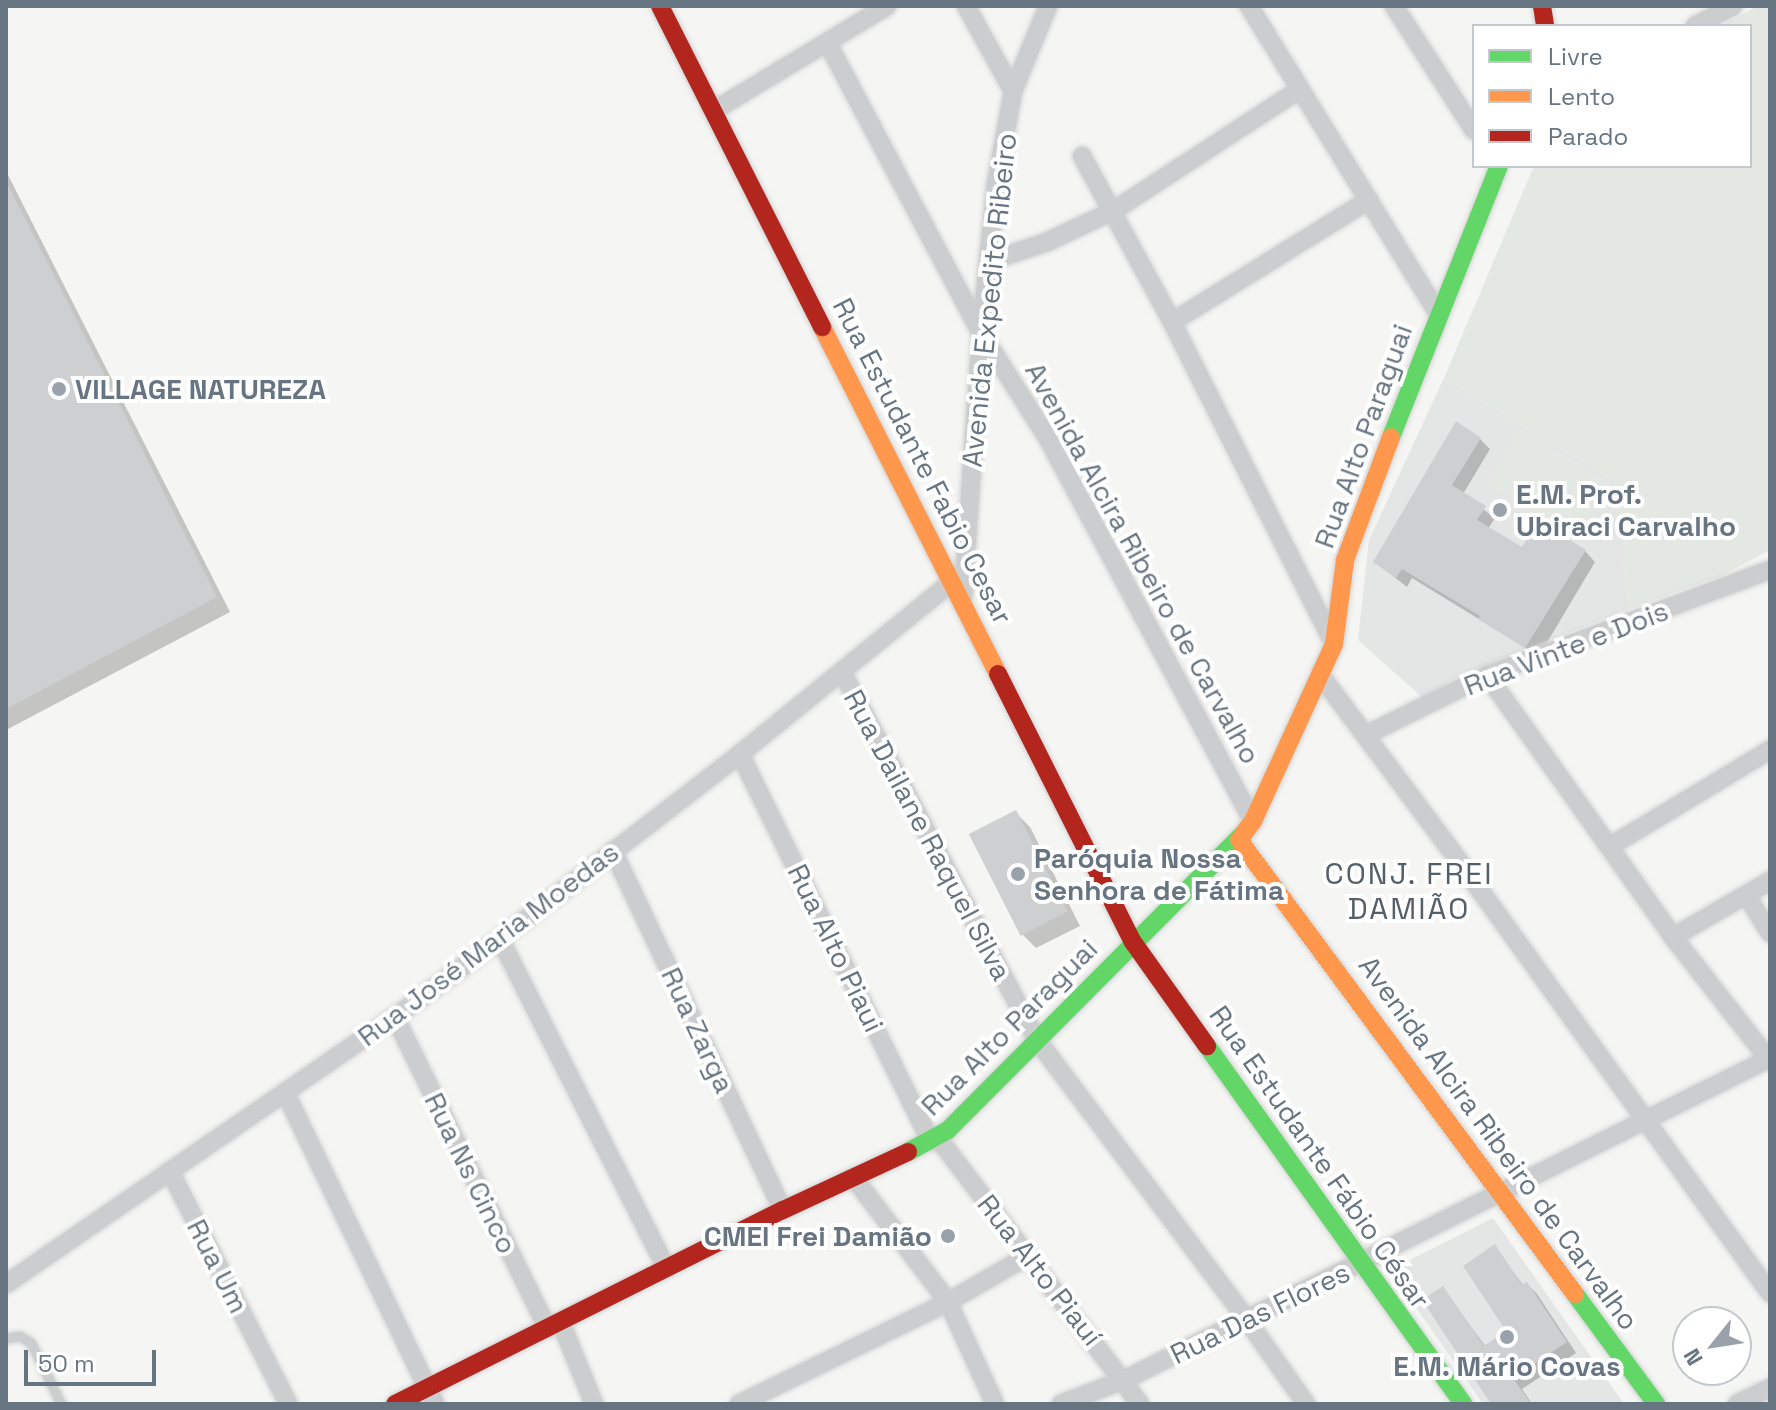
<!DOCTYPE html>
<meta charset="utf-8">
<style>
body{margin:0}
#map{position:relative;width:1776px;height:1410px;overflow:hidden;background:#f5f5f4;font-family:"Space Grotesk",sans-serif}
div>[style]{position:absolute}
.built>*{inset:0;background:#e4e5e5}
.green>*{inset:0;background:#e4e8e2;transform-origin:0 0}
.shadow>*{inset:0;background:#0003}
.building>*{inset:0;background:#cdcfd0;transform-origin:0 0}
.roads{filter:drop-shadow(0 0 2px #d1d2d2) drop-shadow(0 0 2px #d1d2d2)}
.lane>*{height:9px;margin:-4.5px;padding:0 4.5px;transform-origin:4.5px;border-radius:4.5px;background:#cbcdce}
.street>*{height:18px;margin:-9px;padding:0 9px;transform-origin:9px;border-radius:9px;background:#cbcdce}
.fast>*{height:18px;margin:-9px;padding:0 9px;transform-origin:9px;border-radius:9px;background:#63d668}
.slow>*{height:18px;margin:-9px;padding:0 9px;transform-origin:9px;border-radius:9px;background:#ff974d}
.jam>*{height:18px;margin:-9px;padding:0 9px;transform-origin:9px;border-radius:9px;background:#b3261e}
.dots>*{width:22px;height:22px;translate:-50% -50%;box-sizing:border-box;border:4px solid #fff;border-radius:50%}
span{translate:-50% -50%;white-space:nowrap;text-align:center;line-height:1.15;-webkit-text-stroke:8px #fff;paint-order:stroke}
.street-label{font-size:28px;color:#677582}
.poi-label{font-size:28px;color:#677582;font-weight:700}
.left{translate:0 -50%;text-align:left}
.right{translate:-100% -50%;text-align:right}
.neighbourhood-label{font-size:30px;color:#545f68;letter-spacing:2px}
.frame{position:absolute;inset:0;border:8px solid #677582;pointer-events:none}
.legend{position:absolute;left:1472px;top:24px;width:280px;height:144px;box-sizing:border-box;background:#fff;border:2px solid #c2c8cd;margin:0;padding:10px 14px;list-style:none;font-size:24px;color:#677582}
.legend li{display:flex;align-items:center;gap:16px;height:40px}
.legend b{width:40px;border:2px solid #c2c8cd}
.north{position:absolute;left:1672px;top:1306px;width:80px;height:80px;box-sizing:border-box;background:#fff;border:2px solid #c2c8cd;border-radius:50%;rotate:240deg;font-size:22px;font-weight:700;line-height:32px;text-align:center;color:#677582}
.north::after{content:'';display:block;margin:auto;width:28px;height:36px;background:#99a2aa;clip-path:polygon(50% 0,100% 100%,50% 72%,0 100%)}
.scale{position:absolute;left:24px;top:1350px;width:132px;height:36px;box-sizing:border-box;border:4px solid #677582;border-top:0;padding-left:10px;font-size:24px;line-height:28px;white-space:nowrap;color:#677582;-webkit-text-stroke:6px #fff;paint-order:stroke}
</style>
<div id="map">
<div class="built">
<i style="clip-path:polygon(1444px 378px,1614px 480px,1629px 609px,1464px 673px,1423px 698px,1358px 640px,1369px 540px)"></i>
<i style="clip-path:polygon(1493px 1218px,1624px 1404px,1483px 1404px,1390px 1270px)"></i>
</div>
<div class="green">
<i style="clip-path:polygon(1758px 6px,1770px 6px,1770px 550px,1723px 575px,1629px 609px,1614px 480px,1444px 378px,1534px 166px,1750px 166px,1750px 26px,1721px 26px)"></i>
<i style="left:1522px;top:429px;width:102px;height:66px;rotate:32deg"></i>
</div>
<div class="shadow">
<i style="clip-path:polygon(6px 171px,230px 612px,6px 730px)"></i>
<i style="clip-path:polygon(1480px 439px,1490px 449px,1463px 494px,1495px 518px,1488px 529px,1522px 549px,1585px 551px,1595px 562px,1539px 656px,1412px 578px,1407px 587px,1375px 562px)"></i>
<i style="clip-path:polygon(1016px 813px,1030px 827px,1080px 926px,1036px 948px,1022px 934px,972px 835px)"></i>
<i style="clip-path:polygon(1494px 1247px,1524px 1286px,1527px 1284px,1537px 1294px,1576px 1353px,1522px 1389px,1532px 1404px,1494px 1404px,1443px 1289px,1486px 1347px,1509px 1331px)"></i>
</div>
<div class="building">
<i style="clip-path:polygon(6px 181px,217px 597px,6px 709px)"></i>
<i style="clip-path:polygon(1456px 421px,1481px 438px,1452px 485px,1486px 506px,1477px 520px,1522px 547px,1538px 520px,1586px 550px,1525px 648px,1478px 619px,1480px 616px,1402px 569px,1396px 578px,1373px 562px)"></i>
<i style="left:1016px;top:810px;width:114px;height:53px;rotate:63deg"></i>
<i style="clip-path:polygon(1495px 1244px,1522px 1285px,1527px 1282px,1567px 1342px,1513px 1378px,1531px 1404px,1491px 1404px,1422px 1300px,1443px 1286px,1484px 1346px,1506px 1331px,1463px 1266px)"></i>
</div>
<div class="roads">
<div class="lane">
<i style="left:6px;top:1338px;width:14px;rotate:-8deg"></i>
<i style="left:20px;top:1336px;width:13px;rotate:32deg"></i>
<i style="left:31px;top:1343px;width:68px;rotate:63.8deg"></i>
</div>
<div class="street">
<i style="left:966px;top:6px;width:97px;rotate:61.1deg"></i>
<i style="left:1249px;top:6px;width:361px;rotate:58.4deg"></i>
<i style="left:1394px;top:6px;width:148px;rotate:57.2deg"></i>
<i style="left:1695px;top:26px;width:43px;rotate:-27.8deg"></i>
<i style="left:827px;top:42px;width:329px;rotate:62.1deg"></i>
<i style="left:981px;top:333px;width:123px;rotate:57.6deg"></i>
<i style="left:1047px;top:437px;width:436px;rotate:61.8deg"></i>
<i style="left:713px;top:111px;width:203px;rotate:-31.1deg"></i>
<i style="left:1082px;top:156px;width:189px;rotate:61.5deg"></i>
<i style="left:1172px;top:322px;width:360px;rotate:63.3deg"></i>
<i style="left:990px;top:261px;width:60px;rotate:-18.4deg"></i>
<i style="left:1047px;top:242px;width:73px;rotate:-25.2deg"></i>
<i style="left:1113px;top:211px;width:223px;rotate:-33.1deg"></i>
<i style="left:1172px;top:322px;width:232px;rotate:-31.8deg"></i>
<i style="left:963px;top:598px;width:266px;rotate:-86.1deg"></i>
<i style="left:981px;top:333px;width:150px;rotate:-84.3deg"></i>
<i style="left:996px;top:184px;width:95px;rotate:-79.6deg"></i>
<i style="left:1013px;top:91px;width:92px;rotate:-67.6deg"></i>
<i style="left:842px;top:672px;width:416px;rotate:62.1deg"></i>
<i style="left:1037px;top:1040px;width:350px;rotate:53.1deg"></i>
<i style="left:1247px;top:1320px;width:103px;rotate:54.9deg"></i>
<i style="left:1487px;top:675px;width:321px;rotate:54.6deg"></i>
<i style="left:1673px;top:937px;width:157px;rotate:52deg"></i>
<i style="left:1321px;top:676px;width:231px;rotate:53.3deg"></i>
<i style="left:1459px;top:861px;width:532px;rotate:54.25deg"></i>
<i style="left:1366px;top:735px;width:135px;rotate:-26.4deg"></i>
<i style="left:1487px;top:675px;width:302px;rotate:-20.4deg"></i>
<i style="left:740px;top:754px;width:432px;rotate:63.8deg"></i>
<i style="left:1609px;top:847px;width:188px;rotate:-31.1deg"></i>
<i style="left:613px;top:851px;width:397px;rotate:64.7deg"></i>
<i style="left:1746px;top:895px;width:45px;rotate:57.7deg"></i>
<i style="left:1673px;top:937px;width:112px;rotate:-30deg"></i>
<i style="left:500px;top:939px;width:369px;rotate:63.2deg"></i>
<i style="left:395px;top:1017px;width:347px;rotate:63.9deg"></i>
<i style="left:285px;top:1092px;width:346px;rotate:64.3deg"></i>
<i style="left:938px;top:1138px;width:334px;rotate:52.8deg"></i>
<i style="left:170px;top:1171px;width:261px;rotate:63.1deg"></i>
<i style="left:854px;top:1178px;width:156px;rotate:52.8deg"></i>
<i style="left:948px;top:1302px;width:112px;rotate:65.3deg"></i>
<i style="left:6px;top:1284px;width:472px;rotate:-34.5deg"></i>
<i style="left:395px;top:1017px;width:131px;rotate:-36.6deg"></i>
<i style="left:500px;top:939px;width:303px;rotate:-37.6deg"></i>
<i style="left:740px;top:754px;width:274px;rotate:-39.1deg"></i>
<i style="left:561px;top:1323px;width:87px;rotate:67.8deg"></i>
<i style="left:739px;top:1404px;width:233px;rotate:-26deg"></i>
<i style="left:948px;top:1302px;width:94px;rotate:-30.1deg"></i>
<i style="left:1061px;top:1404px;width:67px;rotate:-20.9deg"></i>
<i style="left:1124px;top:1380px;width:722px;rotate:-26.49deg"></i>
<i style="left:1737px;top:1404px;width:37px;rotate:-26deg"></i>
</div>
<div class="fast">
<i style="left:1391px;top:437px;width:292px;rotate:-68.3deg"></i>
<i style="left:1207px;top:1046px;width:440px;rotate:54.4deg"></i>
<i style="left:908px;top:1152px;width:46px;rotate:-28.8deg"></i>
<i style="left:948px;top:1130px;width:419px;rotate:-45.1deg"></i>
<i style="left:1575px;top:1294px;width:137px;rotate:53.6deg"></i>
</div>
<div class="slow">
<i style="left:822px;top:327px;width:389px;rotate:63.1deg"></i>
<i style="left:1244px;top:833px;width:15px;rotate:-53deg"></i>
<i style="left:1253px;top:821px;width:195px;rotate:-65.4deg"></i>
<i style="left:1334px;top:644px;width:85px;rotate:-82.5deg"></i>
<i style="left:1345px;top:560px;width:131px;rotate:-69.5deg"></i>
<i style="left:1239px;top:840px;width:565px;rotate:53.5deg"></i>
</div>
<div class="jam">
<i style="left:660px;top:6px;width:360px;rotate:63.2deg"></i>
<i style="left:1542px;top:6px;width:20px;rotate:81deg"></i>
<i style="left:998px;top:674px;width:300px;rotate:63.3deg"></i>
<i style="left:1133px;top:942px;width:128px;rotate:54.6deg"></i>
<i style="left:395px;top:1404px;width:434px;rotate:-26.6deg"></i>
<i style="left:783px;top:1210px;width:138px;rotate:-24.9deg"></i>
</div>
</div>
<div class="dots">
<i style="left:59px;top:389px;background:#99a2aa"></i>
<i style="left:1500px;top:510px;background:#99a2aa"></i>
<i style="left:1018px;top:874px;background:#99a2aa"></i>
<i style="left:948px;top:1236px;background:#99a2aa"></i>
<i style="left:1507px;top:1337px;background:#99a2aa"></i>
</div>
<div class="street-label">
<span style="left:989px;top:300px;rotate:-84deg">Avenida Expedito Ribeiro</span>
<span style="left:1363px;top:436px;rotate:-70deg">Rua Alto Paraguai</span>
<span style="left:923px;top:461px;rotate:63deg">Rua Estudante Fabio Cesar</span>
<span style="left:1143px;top:563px;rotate:61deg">Avenida Alcira Ribeiro de Carvalho</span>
<span style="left:1566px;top:648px;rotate:-21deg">Rua Vinte e Dois</span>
<span style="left:928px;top:835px;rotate:62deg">Rua Dailane Raquel Silva</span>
<span style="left:488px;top:944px;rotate:-37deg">Rua José Maria Moedas</span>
<span style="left:836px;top:948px;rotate:64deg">Rua Alto Piaui</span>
<span style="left:1009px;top:1027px;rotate:-45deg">Rua Alto Paraguai</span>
<span style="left:698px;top:1030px;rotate:65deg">Rua Zarga</span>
<span style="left:1499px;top:1143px;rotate:54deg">Avenida Alcira Ribeiro de Carvalho</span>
<span style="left:1320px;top:1157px;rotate:55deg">Rua Estudante Fábio César</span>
<span style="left:471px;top:1173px;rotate:64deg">Rua Ns Cinco</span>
<span style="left:218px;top:1266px;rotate:63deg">Rua Um</span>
<span style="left:1040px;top:1270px;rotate:52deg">Rua Alto Piauí</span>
<span style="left:1260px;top:1313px;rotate:-26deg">Rua Das Flores</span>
</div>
<div class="poi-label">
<span class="left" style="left:75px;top:389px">VILLAGE NATUREZA</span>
<span class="left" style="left:1516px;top:510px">E.M. Prof.<br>Ubiraci Carvalho</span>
<span class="left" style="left:1034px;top:874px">Paróquia Nossa<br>Senhora de Fátima</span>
<span class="right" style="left:932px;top:1236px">CMEI Frei Damião</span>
<span style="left:1507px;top:1366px">E.M. Mário Covas</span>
</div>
<div class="neighbourhood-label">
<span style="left:1409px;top:891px">CONJ. FREI<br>DAMIÃO</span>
</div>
<div class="frame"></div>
<ul class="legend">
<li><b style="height:10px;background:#63d668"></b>Livre</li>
<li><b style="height:10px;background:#ff974d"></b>Lento</li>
<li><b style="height:10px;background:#b3261e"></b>Parado</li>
</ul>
<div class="north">N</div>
<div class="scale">50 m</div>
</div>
